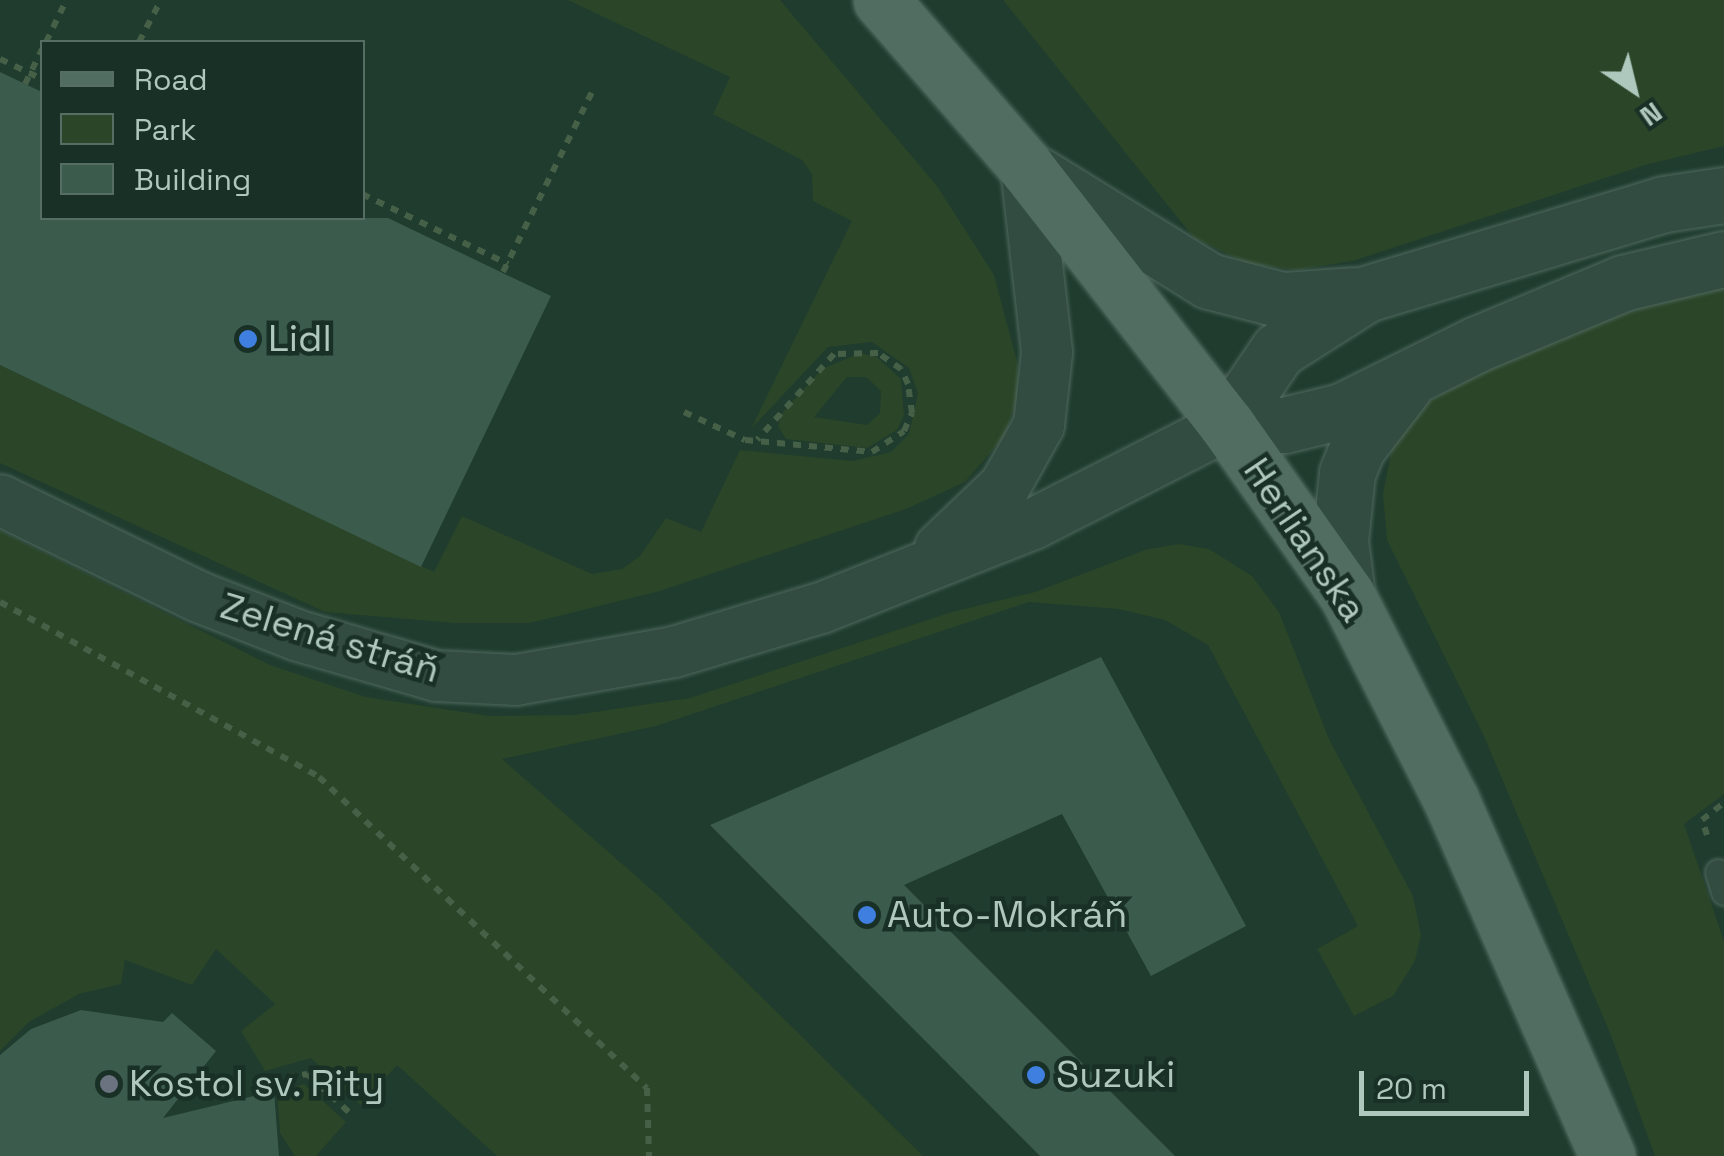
<!DOCTYPE html>
<meta charset="utf-8">
<style>
body{margin:0}
#map{position:relative;width:1724px;height:1156px;overflow:hidden;background:#1f3c2e;font-family:"Space Grotesk",sans-serif}
div>[style]{position:absolute}
.green>*{inset:0;background:#2a4528}
.building>*{inset:0;background:#3b5b4d}
.path>*{height:6px;margin-top:-3px;transform-origin:0;background:repeating-linear-gradient(90deg,#466048 0 8px,transparent 0 16px)}
.roads{filter:drop-shadow(0 0 2px #51695f) drop-shadow(0 0 2px #51695f)}
.service>*{height:25px;margin:-12.5px;padding:0 12.5px;transform-origin:12.5px;border-radius:12.5px;background:#334c41}
.minor>*{height:50px;margin:-25px;padding:0 25px;transform-origin:25px;border-radius:25px;background:#334c41}
.tertiary>*{height:55px;margin:-27.5px;padding:0 27.5px;transform-origin:27.5px;border-radius:27.5px;background:#334c41}
.primary>*{height:55px;margin:-27.5px;padding:0 27.5px;transform-origin:27.5px;border-radius:27.5px;background:#516c60}
.dots>*{width:28px;height:28px;translate:-50% -50%;box-sizing:border-box;border:5px solid #193026;border-radius:50%}
span{translate:-50% -50%;white-space:nowrap;text-align:center;line-height:1.15;-webkit-text-stroke:9px #193026;paint-order:stroke}
.poi-label{font-size:38px;color:#aec8bd}
.left{translate:0 -50%;text-align:left}
.street-label{font-size:38px;color:#aec8bd}
.legend{position:absolute;left:40px;top:40px;width:325px;height:180px;box-sizing:border-box;background:#193026;border:2px solid #556d62;margin:0;padding:12px 18px;list-style:none;font-size:30px;color:#aec8bd}
.legend li{display:flex;align-items:center;gap:20px;height:50px}
.legend b{width:50px;border:2px solid #556d62}
.north{position:absolute;left:1584px;top:40px;width:100px;height:100px;-webkit-text-stroke:8px #193026;paint-order:stroke;rotate:145deg;font-size:28px;font-weight:700;line-height:40px;text-align:center;color:#aec8bd}
.north::after{content:'';display:block;margin:auto;width:35px;height:45px;background:#aec8bd;clip-path:polygon(50% 0,100% 100%,50% 72%,0 100%)}
.scale{position:absolute;left:1359px;top:1071px;width:170px;height:45px;box-sizing:border-box;border:5px solid #aec8bd;border-top:0;padding-left:12px;font-size:30px;line-height:35px;white-space:nowrap;color:#aec8bd;-webkit-text-stroke:8px #193026;paint-order:stroke}
</style>
<div id="map">
<div class="green">
<i style="clip-path:polygon(568px 0,780px 0,937px 186px,994px 275px,1018px 365px,1017px 401px,1004px 437px,965px 482px,906px 509px,660px 591px,530px 623px,454px 623px,325px 612px,0 463px,0 365px,434px 572px,462px 516px,592px 574px,622px 569px,640px 556px,666px 518px,701px 532px,740px 450px,852px 461px,891px 452px,909px 434px,918px 393px,909px 368px,872px 342px,828px 347px,751px 429px,852px 221px,813px 201px,812px 174px,802px 160px,713px 114px,730px 77px)"></i>
<i style="clip-path:polygon(1003px 0,1724px 0,1724px 146px,1645px 165px,1353px 261px,1296px 270px,1248px 264px,1194px 238px)"></i>
<i style="clip-path:polygon(1724px 286px,1724px 794px,1684px 824px,1724px 941px,1724px 1156px,1655px 1156px,1610px 1033px,1483px 734px,1387px 540px,1383px 494px,1392px 448px,1423px 405px,1515px 352px,1611px 316px)"></i>
<i style="clip-path:polygon(evenodd,860px 353px,877px 357px,901px 379px,904px 415px,897px 430px,867px 448px,786px 439px,778px 426px,783px 412px,822px 369px,860px 353px,847px 377px,866px 377px,881px 391px,880px 413px,867px 425px,814px 417px,847px 377px)"></i>
<i style="clip-path:polygon(0 531px,270px 665px,366px 697px,489px 716px,574px 715px,690px 698px,952px 612px,1035px 592px,1148px 549px,1179px 544px,1209px 549px,1252px 576px,1279px 612px,1329px 739px,1413px 896px,1421px 935px,1415px 961px,1393px 996px,1354px 1016px,1317px 949px,1358px 926px,1208px 645px,1165px 620px,1118px 609px,1029px 602px,656px 726px,502px 759px,660px 897px,923px 1156px,497px 1156px,397px 1065px,361px 1105px,311px 1058px,265px 1071px,241px 1031px,275px 1004px,216px 949px,192px 985px,125px 960px,121px 984px,79px 994px,29px 1022px,0 1051px)"></i>
<i style="clip-path:polygon(304px 1084px,346px 1122px,316px 1156px,295px 1156px,280px 1133px,277px 1093px)"></i>
</div>
<div class="building">
<i style="clip-path:polygon(0 72px,42px 92px,42px 218px,388px 218px,551px 296px,421px 567px,0 365px)"></i>
<i style="clip-path:polygon(1101px 657px,1246px 926px,1151px 976px,1062px 814px,904px 885px,1175px 1156px,1040px 1156px,710px 825px)"></i>
<i style="clip-path:polygon(81px 1010px,163px 1022px,172px 1013px,216px 1051px,163px 1118px,274px 1091px,279px 1156px,0 1156px,0 1055px,31px 1029px)"></i>
</div>
<div class="path">
<i style="left:46px;top:42px;width:41px;rotate:-64.1deg"></i>
<i style="left:139px;top:42px;width:47px;rotate:-62.4deg"></i>
<i style="left:0;top:59px;width:47px;rotate:25.5deg"></i>
<i style="left:25px;top:84px;width:39px;rotate:-64deg"></i>
<i style="left:362px;top:194px;width:162px;rotate:25.6deg"></i>
<i style="left:503px;top:272px;width:201px;rotate:-63.7deg"></i>
<i style="left:684px;top:412px;width:67px;rotate:24.7deg"></i>
<i style="left:745px;top:440px;width:128px;rotate:5.4deg"></i>
<i style="left:872px;top:452px;width:38px;rotate:-33deg"></i>
<i style="left:904px;top:431px;width:20px;rotate:-66deg"></i>
<i style="left:912px;top:413px;width:29px;rotate:-98deg"></i>
<i style="left:908px;top:384px;width:17px;rotate:-115deg"></i>
<i style="left:901px;top:369px;width:28px;rotate:-145deg"></i>
<i style="left:878px;top:353px;width:44px;rotate:178.7deg"></i>
<i style="left:834px;top:354px;width:115px;rotate:131.8deg"></i>
<i style="left:0;top:602px;width:364px;rotate:28.7deg"></i>
<i style="left:319px;top:777px;width:452px;rotate:43.5deg"></i>
<i style="left:647px;top:1088px;width:68px;rotate:88.3deg"></i>
<i style="left:1707px;top:835px;width:16px;rotate:-108deg"></i>
<i style="left:1702px;top:820px;width:28px;rotate:-38deg"></i>
<i style="left:258px;top:1093px;width:10px;rotate:-107deg"></i>
<i style="left:255px;top:1083px;width:53px;rotate:-9.8deg"></i>
<i style="left:307px;top:1074px;width:61px;rotate:42.3deg"></i>
</div>
<div class="roads">
<div class="service">
<i style="left:1718px;top:872px;width:21px;rotate:73deg"></i>
</div>
<div class="minor">
<i style="left:0;top:500px;width:221px;rotate:26deg"></i>
<i style="left:199px;top:597px;width:107px;rotate:21.3deg"></i>
<i style="left:299px;top:636px;width:144px;rotate:16.2deg"></i>
<i style="left:437px;top:676px;width:79px;rotate:2.9deg"></i>
<i style="left:516px;top:680px;width:160px;rotate:-10deg"></i>
<i style="left:674px;top:652px;width:153px;rotate:-16.7deg"></i>
<i style="left:821px;top:608px;width:228px;rotate:-21.6deg"></i>
<i style="left:1033px;top:524px;width:218px;rotate:-27deg"></i>
<i style="left:940px;top:548px;width:90px;rotate:-43.6deg"></i>
<i style="left:1005px;top:486px;width:70px;rotate:-60.9deg"></i>
<i style="left:1039px;top:425px;width:73px;rotate:-83.7deg"></i>
<i style="left:1047px;top:352px;width:186px;rotate:-96.5deg"></i>
</div>
<div class="tertiary">
<i style="left:1038px;top:175px;width:201px;rotate:31.8deg"></i>
<i style="left:1209px;top:281px;width:75px;rotate:14.6deg"></i>
<i style="left:1282px;top:300px;width:71px;rotate:-4deg"></i>
<i style="left:1724px;top:195px;width:61px;rotate:171.5deg"></i>
<i style="left:1664px;top:204px;width:311px;rotate:163.2deg"></i>
<i style="left:1366px;top:294px;width:104px;rotate:147.5deg"></i>
<i style="left:1278px;top:350px;width:91px;rotate:124.2deg"></i>
<i style="left:1227px;top:425px;width:57px"></i>
<i style="left:1284px;top:425px;width:60px;rotate:-13.6deg"></i>
<i style="left:1342px;top:411px;width:151px;rotate:-26.4deg"></i>
<i style="left:1477px;top:344px;width:158px;rotate:-22.7deg"></i>
<i style="left:1623px;top:283px;width:104px;rotate:-13.4deg"></i>
<i style="left:1347px;top:595px;width:54px;rotate:-97.4deg"></i>
<i style="left:1340px;top:541px;width:68px;rotate:-84.1deg"></i>
<i style="left:1347px;top:473px;width:27px;rotate:-68deg"></i>
<i style="left:1357px;top:448px;width:77px;rotate:-52.4deg"></i>
</div>
<div class="primary">
<i style="left:881px;top:0;width:221px;rotate:49deg"></i>
<i style="left:1026px;top:167px;width:327px;rotate:52.1deg"></i>
<i style="left:1227px;top:425px;width:208px;rotate:54.8deg"></i>
<i style="left:1347px;top:595px;width:230px;rotate:63.1deg"></i>
<i style="left:1451px;top:800px;width:389px;rotate:66.3deg"></i>
</div>
</div>
<div class="dots">
<i style="left:248px;top:339px;background:#3f7fe0"></i>
<i style="left:867px;top:915px;background:#3f7fe0"></i>
<i style="left:1036px;top:1075px;background:#3f7fe0"></i>
<i style="left:109px;top:1084px;background:#6b7280"></i>
</div>
<div class="poi-label">
<span class="left" style="left:268px;top:339px">Lidl</span>
<span class="left" style="left:887px;top:915px">Auto-Mokráň</span>
<span class="left" style="left:1056px;top:1075px">Suzuki</span>
<span class="left" style="left:129px;top:1084px">Kostol sv. Rity</span>
</div>
<div class="street-label">
<span style="left:1305px;top:540px;rotate:56deg">Herlianska</span>
<span style="left:330px;top:638px;rotate:17deg">Zelená stráň</span>
</div>
<ul class="legend">
<li><b style="height:12px;background:#516c60"></b>Road</li>
<li><b style="height:28px;background:#2a4528"></b>Park</li>
<li><b style="height:28px;background:#3b5b4d"></b>Building</li>
</ul>
<div class="north">N</div>
<div class="scale">20 m</div>
</div>
